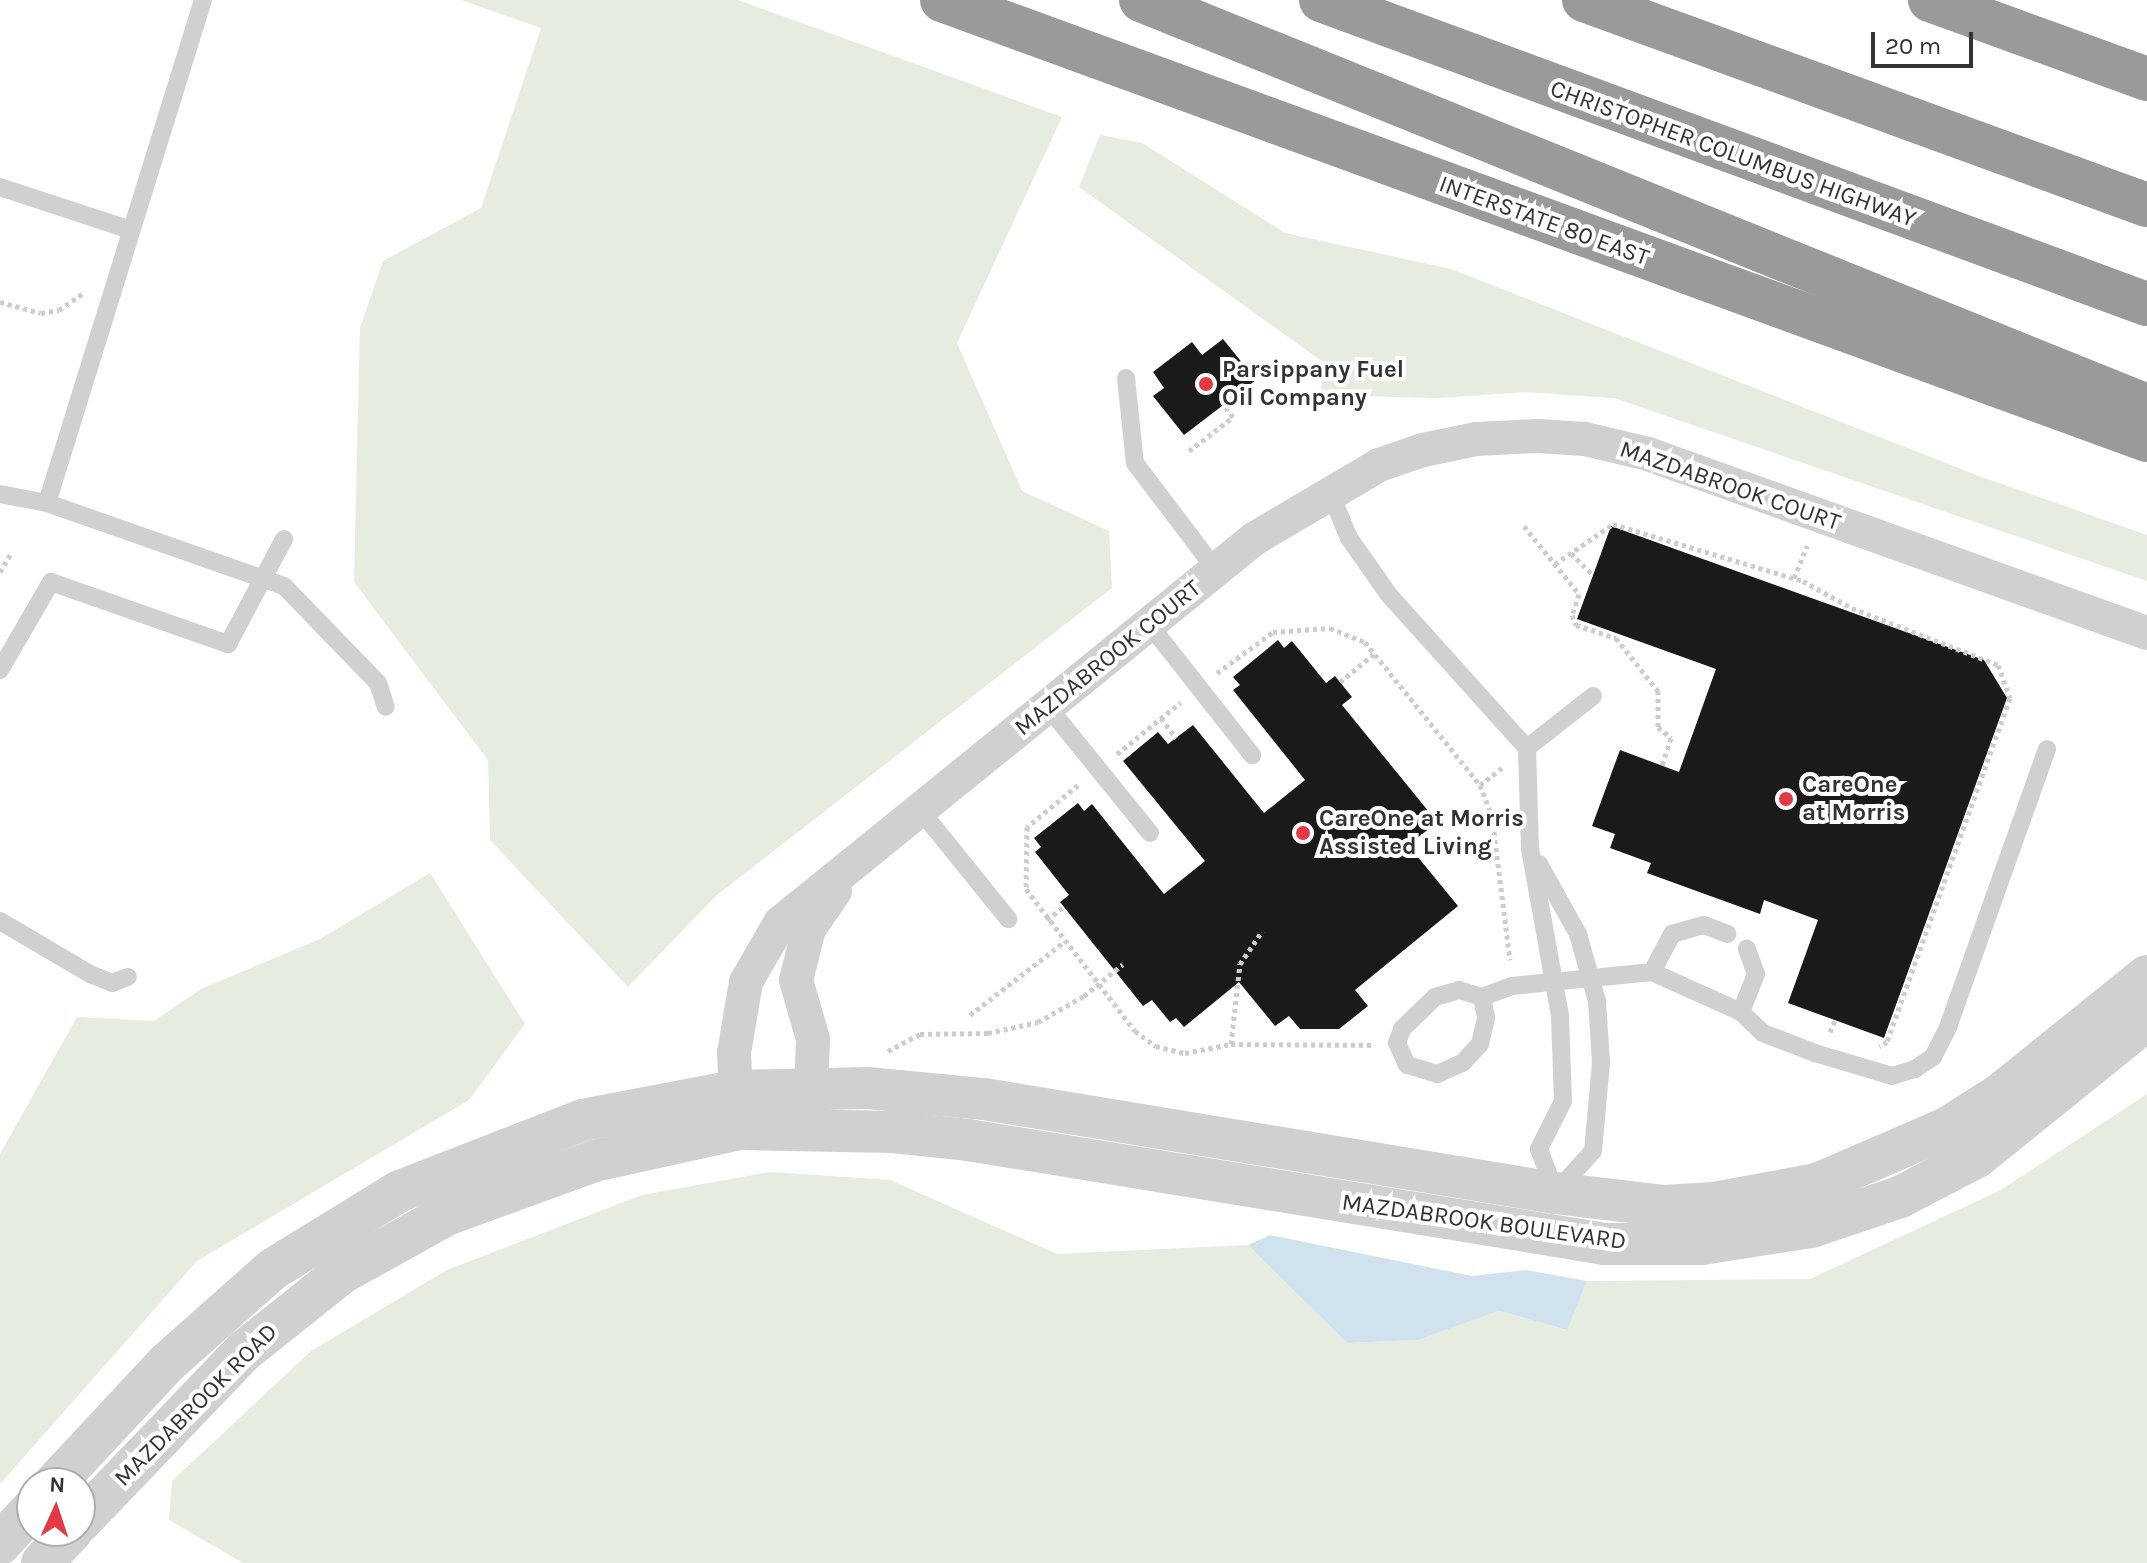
<!DOCTYPE html>
<style>
body{margin:0}
#map{position:relative;width:2147px;height:1563px;overflow:hidden;background:#fff;font-family:Karla,sans-serif}
div>[style]{position:absolute}
.green>*{inset:0;background:#e6ecdf}
.water>*{inset:0;background:#cfe2ee}
.building>*{inset:0;background:#1a1a1a}
.path>*{height:5px;margin-top:-2.5px;transform-origin:0;background:repeating-linear-gradient(90deg,#cdcdcd 0 4px,transparent 0 8px)}
.service>*{height:18px;margin:-9px;padding:0 9px;transform-origin:9px;border-radius:9px;background:#d0d0d0}
.minor>*{height:34px;margin:-17px;padding:0 17px;transform-origin:17px;border-radius:17px;background:#d0d0d0}
.tertiary>*{height:42px;margin:-21px;padding:0 21px;transform-origin:21px;border-radius:21px;background:#d0d0d0}
.motorway>*{height:44px;margin:-22px;padding:0 22px;transform-origin:22px;border-radius:22px;background:#9a9a9a}
.dots>*{width:22px;height:22px;translate:-50% -50%;box-sizing:border-box;border:4px solid #fff;border-radius:50%}
span{translate:-50% -50%;white-space:nowrap;text-align:center;line-height:1.15;-webkit-text-stroke:8px #fff;paint-order:stroke}
.street-label{font-size:24px;color:#333}
.poi-label{font-size:24px;color:#333;font-weight:700}
.left{translate:0 -50%;text-align:left}
.north{position:absolute;left:16px;top:1467px;width:80px;height:80px;box-sizing:border-box;background:#fff;border:2px solid #adadad;border-radius:50%;rotate:3deg;font-size:22px;font-weight:700;line-height:32px;text-align:center;color:#333}
.north::after{content:'';display:block;margin:auto;width:28px;height:36px;background:#e63946;clip-path:polygon(50% 0,100% 100%,50% 72%,0 100%)}
.scale{position:absolute;left:1871px;top:32px;width:102px;height:36px;box-sizing:border-box;border:4px solid #333;border-top:0;padding-left:10px;font-size:24px;line-height:28px;white-space:nowrap;color:#333;-webkit-text-stroke:6px #fff;paint-order:stroke}
</style>
<div id="map">
<div class="green">
<i style="clip-path:polygon(461px 0,738px 0,1062px 117px,957px 343px,1022px 491px,1109px 531px,1112px 588px,717px 895px,628px 987px,490px 840px,488px 760px,354px 582px,360px 328px,383px 261px,481px 208px,541px 28px)"></i>
<i style="clip-path:polygon(1100px 135px,1142px 143px,1285px 233px,1451px 269px,1979px 476px,2147px 535px,2147px 581px,1614px 398px,1526px 392px,1438px 398px,1321px 395px,1323px 362px,1079px 187px)"></i>
<i style="clip-path:polygon(430px 873px,525px 1024px,469px 1100px,197px 1261px,0 1484px,0 1154px,77px 1017px,154px 1021px,201px 989px,320px 939px)"></i>
<i style="clip-path:polygon(2147px 1094px,2147px 1563px,243px 1563px,169px 1520px,172px 1481px,311px 1351px,447px 1270px,642px 1195px,770px 1172px,890px 1180px,1057px 1254px,1248px 1245px,1347px 1343px,1418px 1340px,1499px 1311px,1566px 1330px,1587px 1281px,1810px 1279px,2001px 1190px)"></i>
</div>
<div class="water">
<i style="clip-path:polygon(1270px 1235px,1472px 1276px,1526px 1270px,1587px 1281px,1567px 1330px,1499px 1311px,1418px 1340px,1347px 1343px,1248px 1245px)"></i>
</div>
<div class="building">
<i style="clip-path:polygon(1223px 339px,1256px 380px,1184px 435px,1153px 396px,1164px 388px,1153px 372px,1192px 342px,1202px 355px)"></i>
<i style="clip-path:polygon(1611px 526px,1984px 660px,2007px 698px,1884px 1038px,1788px 1003px,1818px 920px,1764px 900px,1760px 914px,1647px 873px,1651px 863px,1610px 848px,1615px 834px,1592px 826px,1620px 750px,1679px 772px,1716px 669px,1577px 619px)"></i>
<i style="clip-path:polygon(1278px 640px,1284px 648px,1292px 641px,1326px 683px,1335px 676px,1352px 697px,1342px 705px,1429px 812px,1422px 817px,1430px 828px,1408px 845px,1458px 906px,1355px 990px,1368px 1006px,1339px 1029px,1300px 1029px,1289px 1016px,1275px 1026px,1239px 982px,1184px 1027px,1176px 1018px,1170px 1022px,1152px 1000px,1143px 1006px,1123px 981px,1060px 902px,1069px 895px,1035px 852px,1041px 847px,1034px 838px,1078px 803px,1084px 811px,1092px 804px,1164px 894px,1205px 861px,1123px 761px,1158px 732px,1168px 744px,1193px 725px,1264px 813px,1305px 780px,1233px 690px,1240px 685px,1233px 677px)"></i>
</div>
<div class="path">
<i style="left:0;top:302px;width:42px;rotate:15deg"></i>
<i style="left:41px;top:313px;width:18px;rotate:-9deg"></i>
<i style="left:59px;top:310px;width:29px;rotate:-35deg"></i>
<i style="left:1189px;top:451px;width:56px;rotate:-37.7deg"></i>
<i style="left:1233px;top:417px;width:15px;rotate:-127deg"></i>
<i style="left:1524px;top:526px;width:87px;rotate:51deg"></i>
<i style="left:1579px;top:594px;width:22px;rotate:108deg"></i>
<i style="left:1572px;top:615px;width:11px;rotate:68deg"></i>
<i style="left:1576px;top:625px;width:42px;rotate:18deg"></i>
<i style="left:1616px;top:638px;width:68px;rotate:51.6deg"></i>
<i style="left:1658px;top:691px;width:36px;rotate:90deg"></i>
<i style="left:1658px;top:727px;width:17px;rotate:40deg"></i>
<i style="left:1671px;top:738px;width:29px;rotate:108deg"></i>
<i style="left:1571px;top:553px;width:31px;rotate:45deg"></i>
<i style="left:1555px;top:564px;width:70px;rotate:-34.6deg"></i>
<i style="left:1613px;top:524px;width:198px;rotate:16.7deg"></i>
<i style="left:1803px;top:581px;width:56px;rotate:28.9deg"></i>
<i style="left:1852px;top:608px;width:157px;rotate:21.3deg"></i>
<i style="left:1998px;top:665px;width:35px;rotate:70deg"></i>
<i style="left:2010px;top:698px;width:365px;rotate:109.7deg"></i>
<i style="left:1887px;top:1042px;width:9px;rotate:153deg"></i>
<i style="left:0;top:572px;width:20px;rotate:-60deg"></i>
<i style="left:1794px;top:578px;width:35px;rotate:-68deg"></i>
<i style="left:1217px;top:673px;width:69px;rotate:-36.2deg"></i>
<i style="left:1273px;top:632px;width:57px;rotate:-4deg"></i>
<i style="left:1330px;top:628px;width:38px;rotate:22deg"></i>
<i style="left:1365px;top:642px;width:184px;rotate:51.2deg"></i>
<i style="left:1480px;top:785px;width:33px;rotate:69deg"></i>
<i style="left:1492px;top:816px;width:145px;rotate:82.9deg"></i>
<i style="left:1340px;top:682px;width:44px;rotate:-39.5deg"></i>
<i style="left:1161px;top:718px;width:25px;rotate:53deg"></i>
<i style="left:1117px;top:754px;width:82px;rotate:-39.1deg"></i>
<i style="left:1078px;top:785px;width:66px;rotate:140.5deg"></i>
<i style="left:1027px;top:827px;width:62px;rotate:90.9deg"></i>
<i style="left:1026px;top:889px;width:179px;rotate:52.5deg"></i>
<i style="left:1135px;top:1031px;width:26px;rotate:36deg"></i>
<i style="left:1156px;top:1046px;width:30px;rotate:14deg"></i>
<i style="left:1185px;top:1053px;width:47px;rotate:-11.1deg"></i>
<i style="left:1231px;top:1044px;width:143px;rotate:0.4deg"></i>
<i style="left:1480px;top:785px;width:28px;rotate:-38deg"></i>
<i style="left:1047px;top:920px;width:22px;rotate:-39deg"></i>
<i style="left:970px;top:1015px;width:119px;rotate:-37.8deg"></i>
<i style="left:1830px;top:1032px;width:13px;rotate:-67deg"></i>
<i style="left:1231px;top:1044px;width:81px;rotate:-83.6deg"></i>
<i style="left:1240px;top:964px;width:40px;rotate:-56deg"></i>
<i style="left:888px;top:1051px;width:36px;rotate:-28deg"></i>
<i style="left:920px;top:1034px;width:68px;rotate:-0.8deg"></i>
<i style="left:988px;top:1033px;width:51px;rotate:-12.4deg"></i>
<i style="left:1038px;top:1022px;width:53px;rotate:-29.5deg"></i>
<i style="left:1084px;top:996px;width:50px;rotate:-39.4deg"></i>
</div>
<div class="service">
<i style="left:0;top:187px;width:138px;rotate:18.2deg"></i>
<i style="left:1126px;top:378px;width:85px;rotate:84deg"></i>
<i style="left:1135px;top:463px;width:134px;rotate:52.9deg"></i>
<i style="left:1330px;top:492px;width:50px;rotate:67.6deg"></i>
<i style="left:1349px;top:538px;width:70px;rotate:54.9deg"></i>
<i style="left:1389px;top:595px;width:206px;rotate:48deg"></i>
<i style="left:1527px;top:748px;width:101px;rotate:88.3deg"></i>
<i style="left:1530px;top:849px;width:170px;rotate:79.8deg"></i>
<i style="left:1560px;top:1016px;width:85px;rotate:88deg"></i>
<i style="left:1563px;top:1101px;width:54px;rotate:116.6deg"></i>
<i style="left:1539px;top:1149px;width:46px;rotate:69.6deg"></i>
<i style="left:0;top:494px;width:48px;rotate:10.8deg"></i>
<i style="left:47px;top:503px;width:251px;rotate:19.3deg"></i>
<i style="left:284px;top:586px;width:135px;rotate:45.9deg"></i>
<i style="left:378px;top:683px;width:25px;rotate:72deg"></i>
<i style="left:47px;top:503px;width:527px;rotate:-72.77deg"></i>
<i style="left:1149px;top:624px;width:167px;rotate:51.8deg"></i>
<i style="left:0;top:670px;width:102px;rotate:-59.9deg"></i>
<i style="left:51px;top:582px;width:188px;rotate:19.3deg"></i>
<i style="left:228px;top:644px;width:119px;rotate:-61.9deg"></i>
<i style="left:1048px;top:707px;width:162px;rotate:51deg"></i>
<i style="left:1527px;top:748px;width:84px;rotate:-38.2deg"></i>
<i style="left:921px;top:811px;width:139px;rotate:51.1deg"></i>
<i style="left:1539px;top:864px;width:80px;rotate:60.9deg"></i>
<i style="left:1578px;top:934px;width:70px;rotate:74.2deg"></i>
<i style="left:1597px;top:1001px;width:62px;rotate:86.3deg"></i>
<i style="left:1601px;top:1063px;width:88px;rotate:95.2deg"></i>
<i style="left:1593px;top:1151px;width:54px;rotate:132deg"></i>
<i style="left:0;top:921px;width:104px;rotate:30.5deg"></i>
<i style="left:90px;top:974px;width:24px;rotate:22deg"></i>
<i style="left:112px;top:983px;width:17px;rotate:-21deg"></i>
<i style="left:1652px;top:972px;width:43px;rotate:-62.2deg"></i>
<i style="left:1672px;top:934px;width:33px;rotate:-16deg"></i>
<i style="left:1704px;top:925px;width:25px;rotate:21deg"></i>
<i style="left:1482px;top:997px;width:21px;rotate:79deg"></i>
<i style="left:1486px;top:1018px;width:27px;rotate:103deg"></i>
<i style="left:1480px;top:1044px;width:26px;rotate:133deg"></i>
<i style="left:1462px;top:1063px;width:27px;rotate:156deg"></i>
<i style="left:1437px;top:1074px;width:31px;rotate:-163deg"></i>
<i style="left:1407px;top:1065px;width:24px;rotate:-114deg"></i>
<i style="left:1397px;top:1043px;width:15px;rotate:-70deg"></i>
<i style="left:1402px;top:1029px;width:46px;rotate:-44.1deg"></i>
<i style="left:1435px;top:997px;width:25px;rotate:-16deg"></i>
<i style="left:1459px;top:990px;width:24px;rotate:17deg"></i>
<i style="left:1482px;top:997px;width:32px;rotate:-20deg"></i>
<i style="left:1512px;top:986px;width:141px;rotate:-5.7deg"></i>
<i style="left:1652px;top:972px;width:98px;rotate:24.2deg"></i>
<i style="left:1741px;top:1012px;width:30px;rotate:44deg"></i>
<i style="left:1763px;top:1033px;width:56px;rotate:21deg"></i>
<i style="left:1815px;top:1053px;width:80px;rotate:16.6deg"></i>
<i style="left:1892px;top:1076px;width:24px;rotate:-17deg"></i>
<i style="left:1915px;top:1069px;width:22px;rotate:-34deg"></i>
<i style="left:1933px;top:1057px;width:34px;rotate:-63deg"></i>
<i style="left:1948px;top:1027px;width:295px;rotate:-70.4deg"></i>
<i style="left:1741px;top:1012px;width:41px;rotate:-68.5deg"></i>
<i style="left:1756px;top:974px;width:27px;rotate:-110deg"></i>
</div>
<div class="minor">
<i style="left:810px;top:1114px;width:75px;rotate:-87.7deg"></i>
<i style="left:813px;top:1039px;width:61px;rotate:-106.1deg"></i>
<i style="left:796px;top:980px;width:53px;rotate:-75.7deg"></i>
<i style="left:809px;top:929px;width:46px;rotate:-55.6deg"></i>
<i style="left:737px;top:1116px;width:63px;rotate:-92.7deg"></i>
<i style="left:734px;top:1053px;width:72px;rotate:-80.4deg"></i>
<i style="left:746px;top:982px;width:68px;rotate:-60deg"></i>
<i style="left:780px;top:923px;width:610px;rotate:-39.01deg"></i>
<i style="left:1254px;top:539px;width:145px;rotate:-30.6deg"></i>
<i style="left:1379px;top:465px;width:46px;rotate:-18.8deg"></i>
<i style="left:1423px;top:450px;width:54px;rotate:-11.7deg"></i>
<i style="left:1476px;top:439px;width:62px;rotate:-2.8deg"></i>
<i style="left:1538px;top:436px;width:47px;rotate:3.7deg"></i>
<i style="left:1585px;top:439px;width:65px;rotate:13.4deg"></i>
<i style="left:1648px;top:454px;width:530px;rotate:19.73deg"></i>
</div>
<div class="tertiary">
<i style="left:55px;top:1483px;width:164px;rotate:-47deg"></i>
<i style="left:167px;top:1363px;width:142px;rotate:-41.6deg"></i>
<i style="left:273px;top:1269px;width:149px;rotate:-31.6deg"></i>
<i style="left:400px;top:1191px;width:196px;rotate:-21.2deg"></i>
<i style="left:583px;top:1120px;width:155px;rotate:-10.8deg"></i>
<i style="left:735px;top:1091px;width:132px;rotate:-1.3deg"></i>
<i style="left:867px;top:1088px;width:118px;rotate:5.4deg"></i>
<i style="left:984px;top:1099px;width:579px;rotate:9.35deg"></i>
<i style="left:1555px;top:1193px;width:110px;rotate:6.8deg"></i>
<i style="left:1664px;top:1206px;width:50px;rotate:-3.4deg"></i>
<i style="left:1714px;top:1203px;width:105px;rotate:-10.5deg"></i>
<i style="left:1817px;top:1184px;width:142px;rotate:-23.3deg"></i>
<i style="left:1947px;top:1128px;width:62px;rotate:-32.4deg"></i>
<i style="left:1999px;top:1095px;width:190px;rotate:-38.8deg"></i>
<i style="left:80px;top:1522px;width:237px;rotate:-46.2deg"></i>
<i style="left:244px;top:1351px;width:125px;rotate:-38.5deg"></i>
<i style="left:342px;top:1273px;width:119px;rotate:-29.1deg"></i>
<i style="left:446px;top:1215px;width:158px;rotate:-20deg"></i>
<i style="left:594px;top:1161px;width:148px;rotate:-12.4deg"></i>
<i style="left:739px;top:1129px;width:154px;rotate:1.1deg"></i>
<i style="left:893px;top:1132px;width:75px;rotate:6.1deg"></i>
<i style="left:968px;top:1140px;width:645px;rotate:9.27deg"></i>
<i style="left:1605px;top:1244px;width:97px"></i>
<i style="left:1702px;top:1244px;width:110px;rotate:-8.9deg"></i>
<i style="left:1811px;top:1227px;width:94px;rotate:-18.6deg"></i>
<i style="left:1900px;top:1197px;width:87px;rotate:-27.5deg"></i>
<i style="left:1977px;top:1157px;width:218px;rotate:-38.9deg"></i>
<i style="left:0;top:1544px;width:47px;rotate:-47.6deg"></i>
<i style="left:42px;top:1563px;width:44px;rotate:-46.8deg"></i>
</div>
<div class="motorway">
<i style="left:942px;top:0;width:1283px;rotate:20.06deg"></i>
<i style="left:1141px;top:0;width:1085px;rotate:21.98deg"></i>
<i style="left:1321px;top:0;width:880px;rotate:20.21deg"></i>
<i style="left:1584px;top:0;width:599px;rotate:20.01deg"></i>
<i style="left:1930px;top:0;width:231px;rotate:20deg"></i>
</div>
<div class="dots">
<i style="left:1206px;top:384px;background:#e63946"></i>
<i style="left:1786px;top:799px;background:#e63946"></i>
<i style="left:1303px;top:833px;background:#e63946"></i>
</div>
<div class="street-label">
<span style="left:1733px;top:154px;rotate:20deg">CHRISTOPHER COLUMBUS HIGHWAY</span>
<span style="left:1544px;top:221px;rotate:20deg">INTERSTATE 80 EAST</span>
<span style="left:1730px;top:486px;rotate:19deg">MAZDABROOK COURT</span>
<span style="left:1108px;top:658px;rotate:-39deg">MAZDABROOK COURT</span>
<span style="left:1484px;top:1222px;rotate:8deg">MAZDABROOK BOULEVARD</span>
<span style="left:196px;top:1405px;rotate:-45deg">MAZDABROOK ROAD</span>
</div>
<div class="poi-label">
<span class="left" style="left:1222px;top:384px">Parsippany Fuel<br>Oil Company</span>
<span class="left" style="left:1802px;top:799px">CareOne<br>at Morris</span>
<span class="left" style="left:1319px;top:833px">CareOne at Morris<br>Assisted Living</span>
</div>
<div class="north">N</div>
<div class="scale">20 m</div>
</div>
